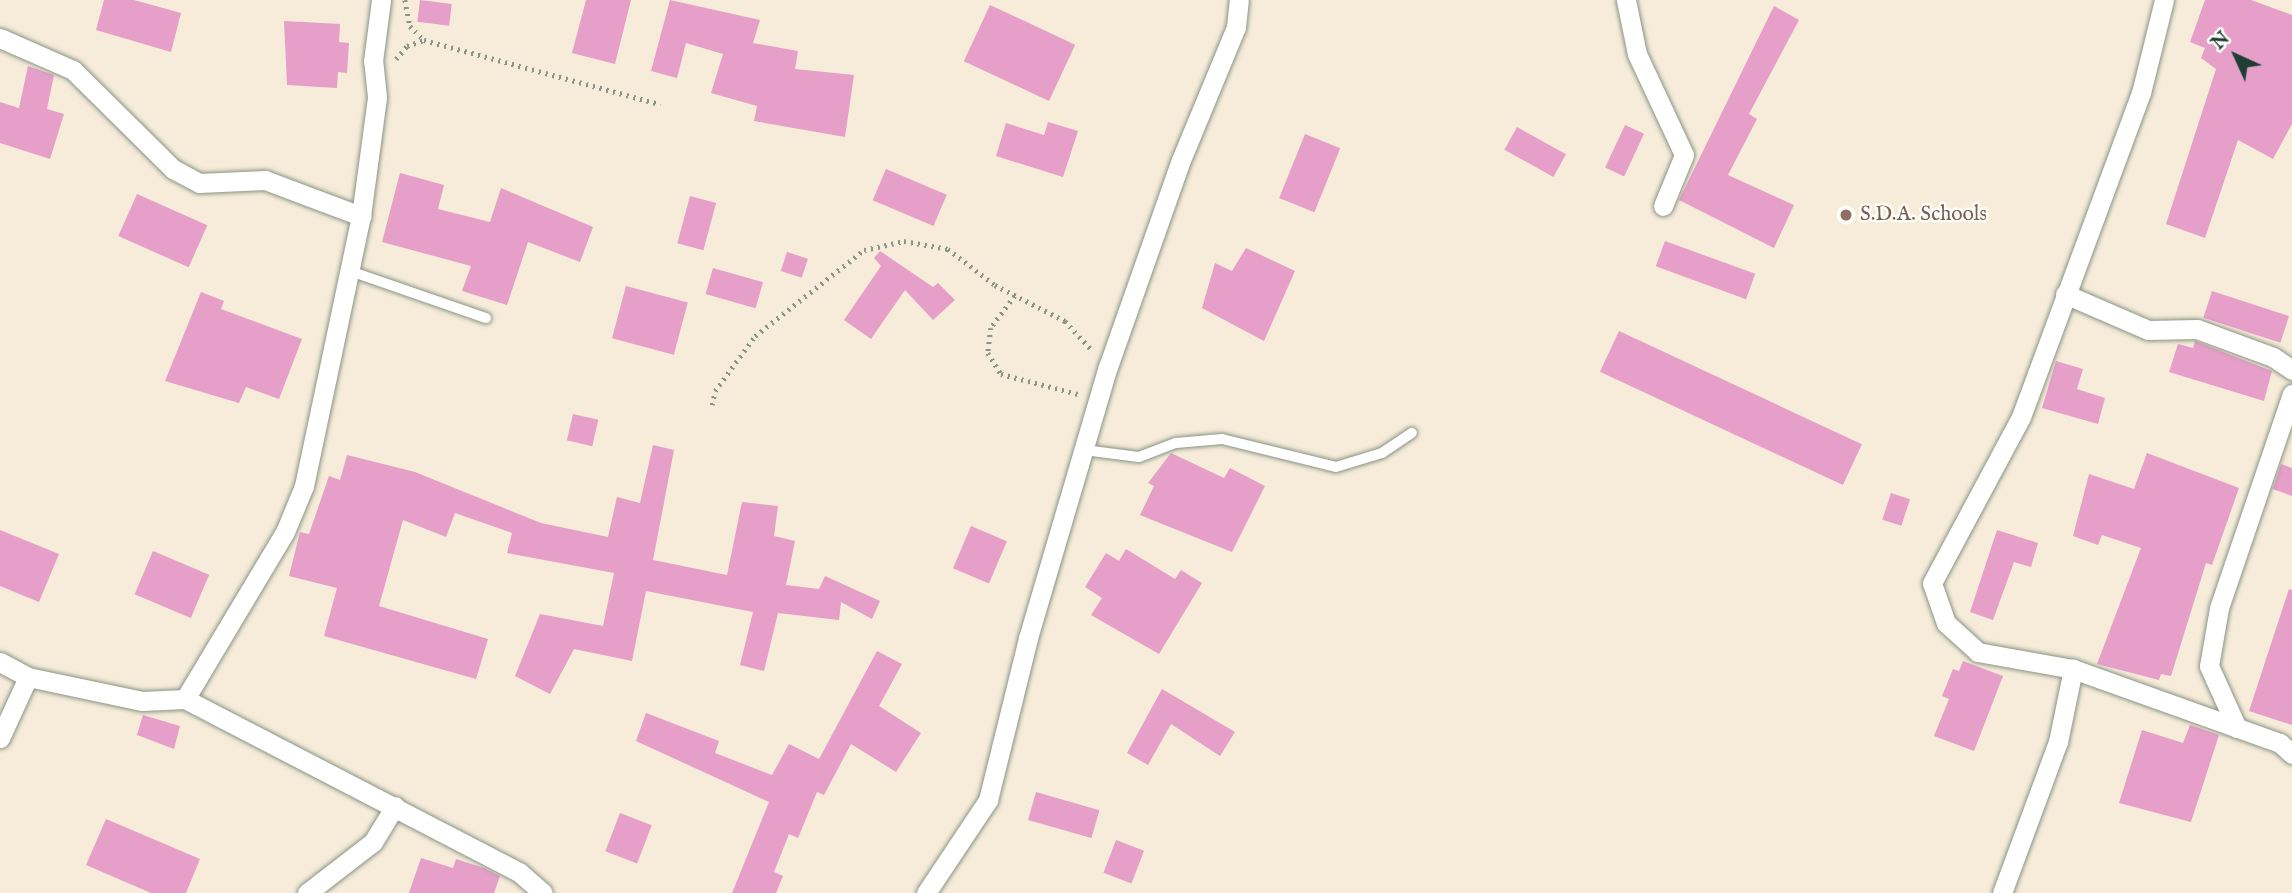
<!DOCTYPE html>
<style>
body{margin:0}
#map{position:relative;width:2292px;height:893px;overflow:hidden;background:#f6ecd9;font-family:"IM FELL English",serif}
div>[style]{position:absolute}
.building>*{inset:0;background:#e59fc8;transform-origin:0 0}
.path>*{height:4.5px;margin-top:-2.25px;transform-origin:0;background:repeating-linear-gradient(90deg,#8a9486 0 2px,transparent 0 7px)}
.roads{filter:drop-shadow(0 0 2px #8a9486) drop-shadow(0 0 2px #8a9486)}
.service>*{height:10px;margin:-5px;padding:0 5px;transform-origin:5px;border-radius:5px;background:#fff}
.minor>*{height:19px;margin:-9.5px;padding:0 9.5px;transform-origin:9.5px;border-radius:9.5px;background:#fff}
.dots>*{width:19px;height:19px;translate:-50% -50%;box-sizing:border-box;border:4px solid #fdfcf7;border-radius:50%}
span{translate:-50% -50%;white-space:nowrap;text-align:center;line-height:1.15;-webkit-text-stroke:5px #fdfcf7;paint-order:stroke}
.education-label{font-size:21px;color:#785e54}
.left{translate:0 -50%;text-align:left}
.north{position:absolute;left:2201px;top:21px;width:70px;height:70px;-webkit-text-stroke:5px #fdfcf7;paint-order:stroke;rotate:315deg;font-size:19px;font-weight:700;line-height:28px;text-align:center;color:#1f3d34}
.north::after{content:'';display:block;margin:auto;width:24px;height:32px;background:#1f3d34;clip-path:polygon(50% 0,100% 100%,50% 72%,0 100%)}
</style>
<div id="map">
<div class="building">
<i style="clip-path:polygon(104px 0,134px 0,181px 13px,171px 52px,96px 30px)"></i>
<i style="left:420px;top:0;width:32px;height:22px;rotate:7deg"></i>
<i style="clip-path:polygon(586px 0,631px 0,615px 64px,572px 53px)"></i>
<i style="clip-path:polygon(670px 0,760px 20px,753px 43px,798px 51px,795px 69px,854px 75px,845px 137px,754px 121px,757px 106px,711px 93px,723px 54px,686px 43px,677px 78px,651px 71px)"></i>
<i style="clip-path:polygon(2205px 0,2251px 0,2292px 15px,2292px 124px,2273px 159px,2238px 140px,2205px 238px,2166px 224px,2216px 69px,2201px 58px,2205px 48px,2190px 42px)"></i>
<i style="left:990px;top:5px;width:94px;height:62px;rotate:25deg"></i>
<i style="clip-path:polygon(1774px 6px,1799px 20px,1749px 114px,1757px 119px,1728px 175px,1794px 205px,1774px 248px,1679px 200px)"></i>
<i style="clip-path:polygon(284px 21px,340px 24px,339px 42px,349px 43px,347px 73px,338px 72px,337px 88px,287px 85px)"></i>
<i style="clip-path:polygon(28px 66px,54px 75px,47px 109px,64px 114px,50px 159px,0 143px,0 102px,19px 108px)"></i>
<i style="clip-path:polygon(1048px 122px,1078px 131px,1063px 177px,996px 156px,1006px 123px,1044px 135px)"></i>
<i style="left:1625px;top:125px;width:21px;height:47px;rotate:25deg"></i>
<i style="left:1517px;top:127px;width:56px;height:26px;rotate:29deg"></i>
<i style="left:1305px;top:134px;width:38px;height:69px;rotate:22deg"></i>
<i style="left:886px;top:169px;width:66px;height:34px;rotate:23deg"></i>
<i style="clip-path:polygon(400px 173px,444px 185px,438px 209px,490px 222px,501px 188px,593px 227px,580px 262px,528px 242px,507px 305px,462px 291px,471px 266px,382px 242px)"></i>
<i style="left:137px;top:194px;width:77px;height:46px;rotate:24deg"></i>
<i style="left:690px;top:196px;width:27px;height:49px;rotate:15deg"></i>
<i style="left:1665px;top:241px;width:96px;height:27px;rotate:20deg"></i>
<i style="clip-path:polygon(1246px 248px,1295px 271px,1264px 341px,1202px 308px,1215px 263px,1232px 271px)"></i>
<i style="clip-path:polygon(880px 251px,933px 287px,938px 283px,955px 300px,933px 320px,905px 290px,871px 339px,844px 320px,881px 266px,874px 258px)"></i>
<i style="left:787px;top:252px;width:22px;height:20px;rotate:18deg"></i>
<i style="left:713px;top:268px;width:52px;height:27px;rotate:16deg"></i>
<i style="left:626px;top:286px;width:64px;height:54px;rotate:15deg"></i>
<i style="left:2212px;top:291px;width:81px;height:28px;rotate:18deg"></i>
<i style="clip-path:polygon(201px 292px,224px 301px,221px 309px,302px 339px,279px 399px,246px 387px,239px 403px,165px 381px)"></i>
<i style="left:1619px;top:331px;width:268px;height:45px;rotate:25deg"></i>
<i style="clip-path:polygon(2195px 341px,2272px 371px,2264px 401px,2169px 372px,2178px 344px,2193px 348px)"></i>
<i style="clip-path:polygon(2056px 361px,2083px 369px,2077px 389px,2105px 398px,2098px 424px,2042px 408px)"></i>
<i style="left:573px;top:414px;width:26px;height:27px;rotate:13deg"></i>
<i style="clip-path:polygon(653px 445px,674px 450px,653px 560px,727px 575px,742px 502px,778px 506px,774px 536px,795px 541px,786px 585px,819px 589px,825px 576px,880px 601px,872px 619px,841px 602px,839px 620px,778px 613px,764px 671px,740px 665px,753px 612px,646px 591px,632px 661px,574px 649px,550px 694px,515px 676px,540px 614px,603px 626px,614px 573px,507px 553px,512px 533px,455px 513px,446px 537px,403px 520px,379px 606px,488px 639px,476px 679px,324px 636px,337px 588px,289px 576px,300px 532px,309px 534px,329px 476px,340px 480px,347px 455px,415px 472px,541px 523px,608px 537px,617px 497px,640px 503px)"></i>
<i style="clip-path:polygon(1171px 453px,1224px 478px,1230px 468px,1265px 486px,1232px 552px,1140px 515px,1154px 486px,1148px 483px)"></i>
<i style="clip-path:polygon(2147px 453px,2239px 488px,2212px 565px,2206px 563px,2171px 676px,2161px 674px,2159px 680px,2097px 664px,2141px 548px,2102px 535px,2098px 545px,2073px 536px,2089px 474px,2134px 489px)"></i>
<i style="clip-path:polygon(2281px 464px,2292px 468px,2292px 496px,2273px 489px)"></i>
<i style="left:1891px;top:493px;width:20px;height:28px;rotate:18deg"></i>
<i style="left:971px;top:526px;width:39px;height:46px;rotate:23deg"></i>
<i style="clip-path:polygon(0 530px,59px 554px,39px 602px,0 586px)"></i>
<i style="clip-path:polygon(1997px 530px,2038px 543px,2031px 567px,2014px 562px,1993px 620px,1970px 612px)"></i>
<i style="clip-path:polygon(1126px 549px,1175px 579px,1181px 570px,1202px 583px,1159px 654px,1091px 615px,1102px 598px,1085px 587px,1106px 553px,1119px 561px)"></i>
<i style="left:153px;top:551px;width:61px;height:47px;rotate:23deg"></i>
<i style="clip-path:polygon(2289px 589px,2292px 590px,2292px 725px,2249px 711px)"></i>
<i style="clip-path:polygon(877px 651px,902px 664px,879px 706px,921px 733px,896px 772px,851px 744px,824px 795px,817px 792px,798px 838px,789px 834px,774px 872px,783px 876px,776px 893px,732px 893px,769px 802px,636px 741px,646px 713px,719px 741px,715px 753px,772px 775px,789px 744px,819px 759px)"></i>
<i style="clip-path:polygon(1963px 661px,2003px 676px,1974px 751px,1934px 736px,1949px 699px,1942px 696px,1953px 669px,1959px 671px)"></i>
<i style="clip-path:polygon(1162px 689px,1235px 732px,1220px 756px,1171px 724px,1148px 765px,1127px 753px)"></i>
<i style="clip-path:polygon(143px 715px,180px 726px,174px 749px,137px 735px)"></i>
<i style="clip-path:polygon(2190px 725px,2219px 735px,2191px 822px,2119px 803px,2142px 730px,2183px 743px)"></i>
<i style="left:1036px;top:792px;width:66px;height:29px;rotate:16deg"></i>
<i style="left:620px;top:813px;width:34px;height:41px;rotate:21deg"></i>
<i style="clip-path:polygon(106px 819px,200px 859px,186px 893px,151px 893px,86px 865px)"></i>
<i style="left:1116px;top:840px;width:30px;height:35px;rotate:21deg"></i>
<i style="clip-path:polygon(421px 858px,453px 868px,456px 859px,484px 868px,500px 876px,494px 893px,409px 893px)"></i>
</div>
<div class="path">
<i style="left:405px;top:0;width:26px;rotate:79deg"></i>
<i style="left:410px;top:26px;width:20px;rotate:45deg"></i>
<i style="left:396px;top:59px;width:17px;rotate:-50deg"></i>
<i style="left:407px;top:46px;width:18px;rotate:-19deg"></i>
<i style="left:424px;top:40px;width:245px;rotate:15.2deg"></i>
<i style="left:1015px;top:296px;width:40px;rotate:127deg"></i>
<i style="left:991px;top:328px;width:25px;rotate:97deg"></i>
<i style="left:988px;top:353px;width:25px;rotate:58deg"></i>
<i style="left:1001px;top:374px;width:80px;rotate:14.6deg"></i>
<i style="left:712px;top:405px;width:14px;rotate:-78deg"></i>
<i style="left:715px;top:391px;width:68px;rotate:-54deg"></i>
<i style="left:755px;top:336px;width:139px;rotate:-38.3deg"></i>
<i style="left:864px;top:250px;width:41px;rotate:-12.7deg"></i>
<i style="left:904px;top:241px;width:45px;rotate:10.3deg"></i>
<i style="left:948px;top:249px;width:59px;rotate:37.5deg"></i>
<i style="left:995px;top:285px;width:79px;rotate:27.2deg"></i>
<i style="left:1065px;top:321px;width:38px;rotate:47deg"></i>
</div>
<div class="roads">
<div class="service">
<i style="left:350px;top:271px;width:144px;rotate:19.1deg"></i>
<i style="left:1084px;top:450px;width:55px;rotate:7.3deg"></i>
<i style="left:1139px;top:457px;width:40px;rotate:-21deg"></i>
<i style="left:1176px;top:443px;width:46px;rotate:-5deg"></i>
<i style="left:1222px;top:439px;width:117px;rotate:13.8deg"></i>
<i style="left:1336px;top:467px;width:48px;rotate:-16.9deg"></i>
<i style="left:1382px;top:453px;width:36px;rotate:-34deg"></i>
</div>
<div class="minor">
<i style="left:1626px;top:0;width:55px;rotate:78.5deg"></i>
<i style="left:1637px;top:54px;width:111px;rotate:65deg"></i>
<i style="left:1684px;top:155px;width:55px;rotate:112.4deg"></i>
<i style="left:0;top:38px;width:80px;rotate:23.7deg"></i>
<i style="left:73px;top:70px;width:141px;rotate:44.7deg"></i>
<i style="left:173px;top:169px;width:30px;rotate:28deg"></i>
<i style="left:199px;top:183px;width:66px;rotate:-2.6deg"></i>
<i style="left:265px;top:180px;width:103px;rotate:20.6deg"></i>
<i style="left:2065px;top:294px;width:90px;rotate:23.4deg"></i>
<i style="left:2148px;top:330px;width:49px;rotate:-1.2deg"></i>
<i style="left:2197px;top:329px;width:81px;rotate:20.2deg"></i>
<i style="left:2273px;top:357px;width:23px;rotate:34deg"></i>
<i style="left:0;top:662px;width:32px;rotate:28deg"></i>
<i style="left:2073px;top:669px;width:220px;rotate:19.7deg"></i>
<i style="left:2280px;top:743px;width:16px;rotate:43deg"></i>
<i style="left:185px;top:699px;width:377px;rotate:27.4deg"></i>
<i style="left:520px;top:873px;width:30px;rotate:41deg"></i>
<i style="left:2237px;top:728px;width:68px;rotate:-114.3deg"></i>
<i style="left:2209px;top:666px;width:59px;rotate:-80.2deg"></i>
<i style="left:2219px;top:608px;width:226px;rotate:-71.2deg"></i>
<i style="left:0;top:738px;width:67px;rotate:-65.3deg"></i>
<i style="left:28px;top:677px;width:116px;rotate:11.9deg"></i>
<i style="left:142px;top:701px;width:43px;rotate:-2.7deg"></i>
<i style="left:185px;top:699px;width:195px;rotate:-59.1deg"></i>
<i style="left:285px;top:532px;width:50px;rotate:-67.6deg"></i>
<i style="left:304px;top:486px;width:276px;rotate:-78.1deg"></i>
<i style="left:361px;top:216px;width:120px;rotate:-82.3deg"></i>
<i style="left:377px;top:97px;width:36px;rotate:-96deg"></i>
<i style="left:373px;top:61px;width:62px;rotate:-82.5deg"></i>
<i style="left:307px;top:893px;width:83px;rotate:-37.7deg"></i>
<i style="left:373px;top:842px;width:42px;rotate:-58.6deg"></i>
<i style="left:926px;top:893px;width:112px;rotate:-56.3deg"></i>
<i style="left:988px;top:800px;width:167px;rotate:-76.1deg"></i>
<i style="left:1028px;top:638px;width:283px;rotate:-73.6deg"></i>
<i style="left:1108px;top:367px;width:219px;rotate:-70.6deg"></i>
<i style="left:1181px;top:160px;width:144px;rotate:-67.5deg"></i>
<i style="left:1236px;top:27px;width:27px;rotate:-84deg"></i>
<i style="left:2002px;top:893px;width:161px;rotate:-69.7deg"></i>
<i style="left:2058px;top:742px;width:75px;rotate:-78.4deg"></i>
<i style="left:2073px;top:669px;width:97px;rotate:-169.9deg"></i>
<i style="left:1978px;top:652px;width:43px;rotate:-137.8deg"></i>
<i style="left:1946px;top:623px;width:42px;rotate:-109.3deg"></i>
<i style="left:1932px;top:583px;width:188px;rotate:-61.8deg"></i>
<i style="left:2021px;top:417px;width:346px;rotate:-69.7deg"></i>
<i style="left:2141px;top:93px;width:96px;rotate:-76.1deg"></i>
</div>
</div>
<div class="dots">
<i style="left:1846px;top:215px;background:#8d6e63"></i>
</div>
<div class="education-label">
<span class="left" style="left:1860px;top:215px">S.D.A. Schools</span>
</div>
<div class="north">N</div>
</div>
